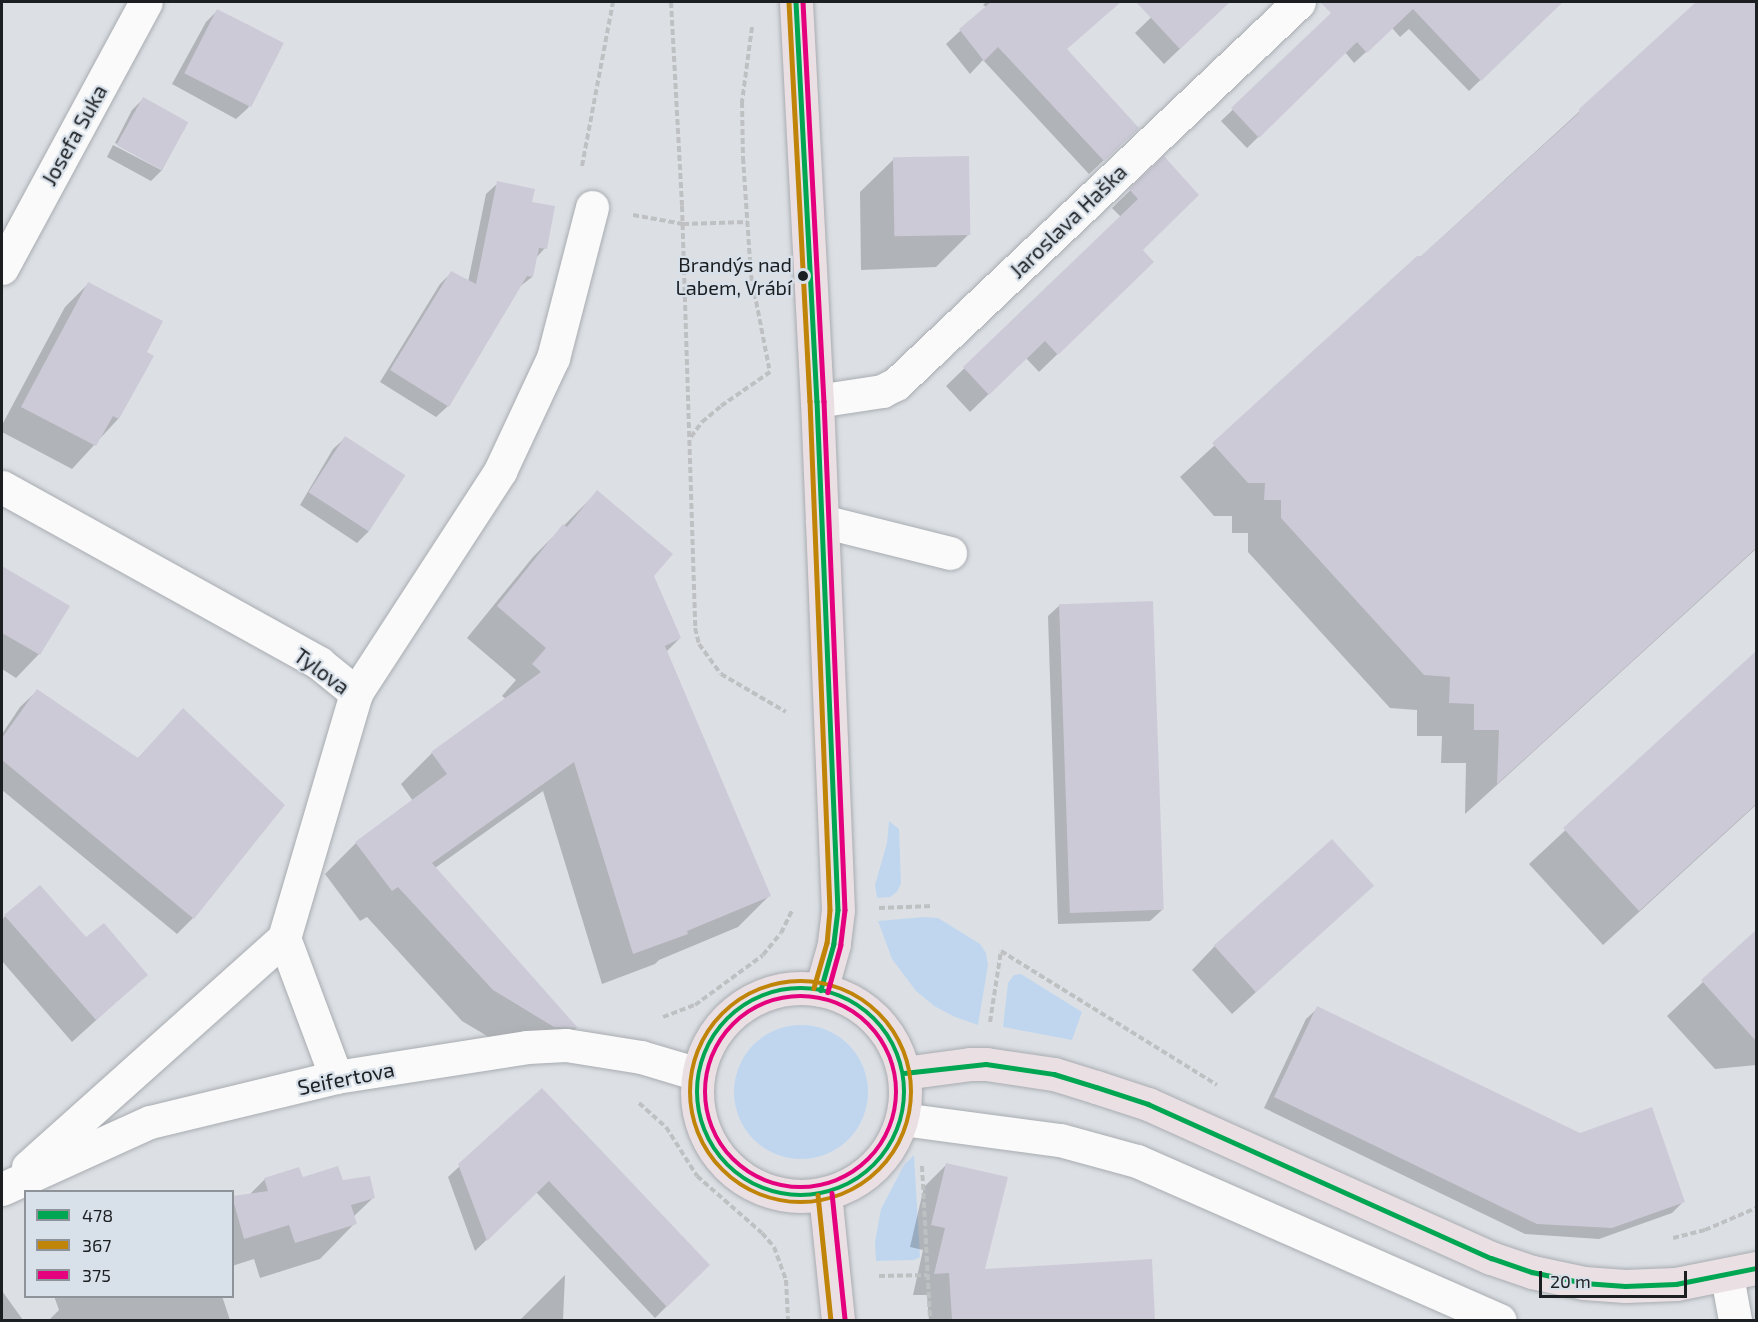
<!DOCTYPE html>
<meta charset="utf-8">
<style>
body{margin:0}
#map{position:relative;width:1758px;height:1322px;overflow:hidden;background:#dce0e5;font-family:"Exo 2",sans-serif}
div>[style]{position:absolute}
.green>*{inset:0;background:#c0d6ee}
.round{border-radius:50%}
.shadow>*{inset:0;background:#0003}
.building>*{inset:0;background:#cdcad8;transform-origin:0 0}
.path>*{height:4px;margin-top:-2px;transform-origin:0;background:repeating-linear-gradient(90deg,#bfc0c2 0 6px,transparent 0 9px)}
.roads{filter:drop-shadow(0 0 2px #a8acb0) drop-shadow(0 0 2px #a8acb0)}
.minor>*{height:33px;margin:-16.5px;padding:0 16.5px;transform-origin:16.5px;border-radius:16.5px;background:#fafafb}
.major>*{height:33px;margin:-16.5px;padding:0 16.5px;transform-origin:16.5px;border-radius:16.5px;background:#eae0e4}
.major>.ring{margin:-16.5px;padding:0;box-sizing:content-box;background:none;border:33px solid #eae0e4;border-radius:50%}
.bus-1>*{height:4.5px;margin:-2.25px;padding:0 2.25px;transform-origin:2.25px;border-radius:2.25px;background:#00a651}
.bus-1>.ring{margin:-2.25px;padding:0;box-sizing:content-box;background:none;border:4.5px solid #00a651;border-radius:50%}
.bus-2>*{height:4.5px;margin:-2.25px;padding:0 2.25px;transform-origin:2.25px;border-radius:2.25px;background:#c08408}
.bus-2>.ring{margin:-2.25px;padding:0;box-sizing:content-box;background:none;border:4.5px solid #c08408;border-radius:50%}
.bus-3>*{height:4.5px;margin:-2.25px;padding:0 2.25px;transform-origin:2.25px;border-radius:2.25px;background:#e5007d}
.bus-3>.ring{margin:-2.25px;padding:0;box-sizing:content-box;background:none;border:4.5px solid #e5007d;border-radius:50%}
.dots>*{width:16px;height:16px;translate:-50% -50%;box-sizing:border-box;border:3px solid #d8e0e9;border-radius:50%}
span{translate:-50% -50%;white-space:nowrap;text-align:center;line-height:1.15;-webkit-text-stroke:4.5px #d8e0e9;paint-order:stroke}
.bus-label{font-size:20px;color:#1c1f22}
.right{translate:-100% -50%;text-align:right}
.street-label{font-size:21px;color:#1c1f22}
.frame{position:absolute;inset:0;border:3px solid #1c1f22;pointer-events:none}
.legend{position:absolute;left:24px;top:1190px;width:210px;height:108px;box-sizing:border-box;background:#d8e0e9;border:2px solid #8d9399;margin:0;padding:8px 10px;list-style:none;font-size:18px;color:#1c1f22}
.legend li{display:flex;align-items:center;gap:12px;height:30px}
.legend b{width:30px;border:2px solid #8d9399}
.scale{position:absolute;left:1539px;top:1271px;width:148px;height:27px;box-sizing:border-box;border:3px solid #1c1f22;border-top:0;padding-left:8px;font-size:18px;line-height:21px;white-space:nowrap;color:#1c1f22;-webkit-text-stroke:4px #d8e0e9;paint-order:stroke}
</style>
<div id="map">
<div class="green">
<i style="clip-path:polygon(889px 821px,899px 829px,901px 883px,897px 892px,890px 897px,877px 898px,875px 885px,887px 843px)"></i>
<i style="clip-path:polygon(925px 917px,938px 918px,980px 944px,986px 953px,988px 965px,978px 1025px,955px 1017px,934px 1006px,916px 991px,892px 959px,878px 921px)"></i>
<i style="clip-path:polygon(1021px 974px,1082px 1012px,1072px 1040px,1003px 1027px,1008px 983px,1014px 975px)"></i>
<i class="round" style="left:734px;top:1025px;width:134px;height:134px"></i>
<i style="clip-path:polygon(914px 1155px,920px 1257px,914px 1260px,876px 1261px,875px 1242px,881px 1209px,904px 1165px)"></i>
</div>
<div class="shadow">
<i style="clip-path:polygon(986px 2px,1078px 2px,1096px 21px,1066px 49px,1123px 142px,1089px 174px,983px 60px,970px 74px,946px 44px,986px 7px,983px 5px)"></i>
<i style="clip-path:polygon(1167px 2px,1229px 2px,1164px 64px,1135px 33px)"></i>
<i style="clip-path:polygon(1345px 2px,1556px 2px,1559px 4px,1469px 91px,1409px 29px,1400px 37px,1392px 28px,1354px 63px,1345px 52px,1247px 148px,1221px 121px)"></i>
<i style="clip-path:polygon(1699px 2px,1756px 2px,1756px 549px,1465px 814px,1466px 763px,1441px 763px,1442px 736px,1417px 736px,1417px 710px,1390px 708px,1248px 552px,1248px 533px,1232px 533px,1232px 516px,1214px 516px,1180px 477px)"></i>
<i style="clip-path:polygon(217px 11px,282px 44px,248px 108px,236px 119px,172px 84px,206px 22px)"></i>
<i style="clip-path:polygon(144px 98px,187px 123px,162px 170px,151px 181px,107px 157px,113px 145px,161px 170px,161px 167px,115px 143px,132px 110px)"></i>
<i style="clip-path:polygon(1164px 158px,1134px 280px,1039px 372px,1026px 358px,970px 412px,946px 386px,1121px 217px,1112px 208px)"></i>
<i style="clip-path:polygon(894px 159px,969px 234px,936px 267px,861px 270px,860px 192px)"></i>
<i style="clip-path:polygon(498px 183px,530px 203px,545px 248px,536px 258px,532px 277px,518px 288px,448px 406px,436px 417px,380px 382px,440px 284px,451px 273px,468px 282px,486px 194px)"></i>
<i style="clip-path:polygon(88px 284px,145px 353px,118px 419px,72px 469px,2px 432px,2px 425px,65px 307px)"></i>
<i style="clip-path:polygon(345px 438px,369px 531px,357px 543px,300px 505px,333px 449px)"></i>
<i style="clip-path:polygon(597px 492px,653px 575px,680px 638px,666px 652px,769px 896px,738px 927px,659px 960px,655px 964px,602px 984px,543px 791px,435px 868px,576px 1028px,545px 1058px,522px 1057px,462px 1021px,367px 917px,360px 921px,325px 874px,356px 843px,413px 801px,401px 784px,432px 753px,506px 699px,502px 696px,516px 680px,467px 638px,533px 557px)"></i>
<i style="clip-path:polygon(2px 568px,68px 606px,39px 654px,16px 678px,2px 669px)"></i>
<i style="clip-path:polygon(1060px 605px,1162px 910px,1150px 921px,1058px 924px,1048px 616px)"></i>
<i style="clip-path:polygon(1756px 653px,1756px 805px,1603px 945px,1529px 864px)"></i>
<i style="clip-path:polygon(37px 691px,137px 759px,183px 710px,193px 918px,177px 934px,2px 790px,2px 734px,20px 707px)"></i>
<i style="clip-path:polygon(1372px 886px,1232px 1014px,1192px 970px,1215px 946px)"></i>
<i style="clip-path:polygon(5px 916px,86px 939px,146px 975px,72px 1042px,2px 961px,2px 920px)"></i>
<i style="clip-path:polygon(1756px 932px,1756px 1065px,1715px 1069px,1667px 1016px)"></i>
<i style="clip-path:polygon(1318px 1008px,1683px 1202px,1672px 1213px,1599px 1239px,1525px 1234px,1264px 1108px,1306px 1019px)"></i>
<i style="clip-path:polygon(542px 1090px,708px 1265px,655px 1318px,536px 1192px,475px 1251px,448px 1177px)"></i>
<i style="clip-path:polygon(946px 1165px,983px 1271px,1150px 1260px,1153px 1320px,929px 1320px,927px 1295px,913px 1295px,923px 1250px,910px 1247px,924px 1187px)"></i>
<i style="clip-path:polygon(265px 1179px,342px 1182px,374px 1197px,353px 1217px,355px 1223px,320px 1259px,260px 1278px,254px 1259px,232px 1266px,232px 1197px,249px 1195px)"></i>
<i style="clip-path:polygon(565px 1275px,563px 1320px,520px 1320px)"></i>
<i style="clip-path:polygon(2px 1291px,23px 1320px,2px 1320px)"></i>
<i style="clip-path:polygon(54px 1296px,222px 1296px,230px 1320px,49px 1320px,59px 1310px)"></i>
</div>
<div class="building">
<i style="clip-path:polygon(991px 2px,1121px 2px,1067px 49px,1139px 128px,1104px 161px,998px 47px,984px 61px,959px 29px)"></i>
<i style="clip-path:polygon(1136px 2px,1230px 2px,1180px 49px)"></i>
<i style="clip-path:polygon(1320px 2px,1563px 2px,1481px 81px,1413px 9px,1367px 53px,1357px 42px,1259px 138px,1231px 108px,1331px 13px)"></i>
<i style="clip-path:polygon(1696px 2px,1756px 2px,1756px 548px,1497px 784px,1499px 730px,1474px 730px,1474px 704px,1449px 703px,1450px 677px,1424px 675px,1281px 518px,1281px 500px,1264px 500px,1265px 483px,1248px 483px,1212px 443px,1417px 256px,1421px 256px,1579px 113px,1579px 109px)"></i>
<i style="left:217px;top:9px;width:75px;height:72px;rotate:27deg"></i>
<i style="left:143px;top:97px;width:52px;height:55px;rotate:29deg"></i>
<i style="left:969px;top:156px;width:79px;height:76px;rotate:89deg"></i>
<i style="clip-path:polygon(1164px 156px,1199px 195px,1143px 250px,1154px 262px,1058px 355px,1045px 341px,989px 395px,963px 367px,1138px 199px,1129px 189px)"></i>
<i style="clip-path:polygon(497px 181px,535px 189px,532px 202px,555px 206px,547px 249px,539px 248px,533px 277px,527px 276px,449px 407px,390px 370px,451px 271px,476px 284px)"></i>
<i style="clip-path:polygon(88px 282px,163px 321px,147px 352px,154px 356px,119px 419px,113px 416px,96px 446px,21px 407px)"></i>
<i style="left:345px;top:436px;width:72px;height:67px;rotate:33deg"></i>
<i style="clip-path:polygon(597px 490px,673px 554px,654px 576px,681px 638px,665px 646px,771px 896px,687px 931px,688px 934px,633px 954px,574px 762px,432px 863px,578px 1028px,554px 1027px,493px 990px,398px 887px,392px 891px,355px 842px,447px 774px,431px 752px,541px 672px,532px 664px,546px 648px,497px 606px,563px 524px,567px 527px)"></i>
<i style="clip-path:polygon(2px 566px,70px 606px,40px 655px,2px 633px)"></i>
<i style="left:1153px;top:601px;width:309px;height:94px;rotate:88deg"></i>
<i style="clip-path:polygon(1756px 651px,1756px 804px,1639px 911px,1563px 828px)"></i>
<i style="clip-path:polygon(37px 689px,138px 758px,183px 708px,285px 805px,194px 919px,2px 760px,2px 738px)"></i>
<i style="left:1332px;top:839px;width:63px;height:159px;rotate:48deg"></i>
<i style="clip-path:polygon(40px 885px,86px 937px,104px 923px,148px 975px,96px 1020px,4px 915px)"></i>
<i style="clip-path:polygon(1756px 930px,1756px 1041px,1701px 980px)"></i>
<i style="clip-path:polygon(1317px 1006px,1580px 1133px,1652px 1107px,1685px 1202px,1612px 1228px,1537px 1224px,1274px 1097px)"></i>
<i style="clip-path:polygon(542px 1088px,710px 1265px,667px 1307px,549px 1181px,487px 1241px,458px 1164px)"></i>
<i style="clip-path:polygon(946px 1163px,1008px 1177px,985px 1269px,1152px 1259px,1155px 1320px,952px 1320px,949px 1273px,934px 1274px,945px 1228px,931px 1225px)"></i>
<i style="clip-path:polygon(338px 1166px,343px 1180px,370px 1176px,375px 1198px,351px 1205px,357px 1224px,295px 1243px,289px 1225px,244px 1239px,232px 1196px,268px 1191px,264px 1178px,299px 1167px,303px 1177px)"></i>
</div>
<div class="path">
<i style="left:671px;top:2px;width:204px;rotate:86.9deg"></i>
<i style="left:682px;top:206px;width:422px;rotate:88.2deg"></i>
<i style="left:695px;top:628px;width:16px;rotate:76deg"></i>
<i style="left:699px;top:644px;width:37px;rotate:54deg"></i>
<i style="left:721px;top:674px;width:75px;rotate:30.3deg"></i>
<i style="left:752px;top:27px;width:76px;rotate:97.6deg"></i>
<i style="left:742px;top:102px;width:56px;rotate:89deg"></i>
<i style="left:743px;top:158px;width:117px;rotate:86.1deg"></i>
<i style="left:751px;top:275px;width:95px;rotate:79deg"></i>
<i style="left:582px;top:166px;width:167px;rotate:-79.3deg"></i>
<i style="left:633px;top:215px;width:51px;rotate:10.2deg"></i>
<i style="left:683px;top:224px;width:64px;rotate:-1.8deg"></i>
<i style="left:691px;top:437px;width:19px;rotate:-54deg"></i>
<i style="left:702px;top:422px;width:25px;rotate:-40deg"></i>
<i style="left:721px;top:406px;width:60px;rotate:-34.8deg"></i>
<i style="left:879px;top:908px;width:54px;rotate:-2.1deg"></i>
<i style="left:663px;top:1017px;width:34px;rotate:-21deg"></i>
<i style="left:695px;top:1005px;width:84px;rotate:-36.3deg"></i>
<i style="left:763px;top:955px;width:28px;rotate:-51deg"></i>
<i style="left:781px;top:933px;width:25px;rotate:-64deg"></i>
<i style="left:990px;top:1022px;width:72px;rotate:-81.2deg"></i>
<i style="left:1001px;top:951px;width:254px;rotate:31.8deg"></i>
<i style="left:639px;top:1103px;width:36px;rotate:42deg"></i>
<i style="left:666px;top:1127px;width:58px;rotate:57.7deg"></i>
<i style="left:697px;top:1176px;width:86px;rotate:41.2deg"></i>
<i style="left:762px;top:1233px;width:18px;rotate:49deg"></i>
<i style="left:774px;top:1247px;width:35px;rotate:70deg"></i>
<i style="left:786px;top:1280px;width:40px;rotate:87.1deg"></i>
<i style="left:922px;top:1166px;width:154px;rotate:87deg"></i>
<i style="left:1673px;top:1238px;width:33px;rotate:-14deg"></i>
<i style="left:1705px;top:1230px;width:56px;rotate:-23.3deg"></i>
<i style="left:879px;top:1276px;width:48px;rotate:-1.2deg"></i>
</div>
<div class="roads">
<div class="minor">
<i style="left:2px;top:268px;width:302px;rotate:-61.6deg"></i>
<i style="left:817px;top:401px;width:66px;rotate:-8.7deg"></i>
<i style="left:882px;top:391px;width:16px;rotate:-27deg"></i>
<i style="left:896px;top:384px;width:555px;rotate:-43.47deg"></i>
<i style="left:2px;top:487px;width:363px;rotate:29deg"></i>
<i style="left:319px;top:663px;width:48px;rotate:39deg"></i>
<i style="left:822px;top:521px;width:132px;rotate:14deg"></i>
<i style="left:336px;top:1077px;width:148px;rotate:-110.5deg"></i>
<i style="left:284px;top:938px;width:255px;rotate:-73.6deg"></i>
<i style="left:356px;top:693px;width:265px;rotate:-57deg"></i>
<i style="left:500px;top:471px;width:125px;rotate:-64.9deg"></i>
<i style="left:553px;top:358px;width:156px;rotate:-75.5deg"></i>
<i style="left:902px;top:1119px;width:159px;rotate:7.6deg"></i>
<i style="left:1060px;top:1140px;width:80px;rotate:15.3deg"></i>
<i style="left:1137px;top:1161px;width:396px;rotate:23.7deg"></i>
<i style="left:28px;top:1167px;width:343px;rotate:-41.8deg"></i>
<i style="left:2px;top:1189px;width:162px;rotate:-24.4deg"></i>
<i style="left:150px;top:1122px;width:191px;rotate:-13.6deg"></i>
<i style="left:336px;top:1077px;width:193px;rotate:-8.9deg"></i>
<i style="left:527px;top:1047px;width:39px;rotate:-3deg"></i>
<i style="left:566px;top:1045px;width:76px;rotate:9.1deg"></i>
<i style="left:641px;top:1057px;width:59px;rotate:16.6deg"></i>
<i style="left:1727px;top:1276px;width:45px;rotate:79.7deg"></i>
</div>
<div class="major">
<i style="left:796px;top:2px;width:400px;rotate:87deg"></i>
<i style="left:817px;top:401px;width:509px;rotate:87.64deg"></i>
<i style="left:838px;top:910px;width:34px;rotate:97deg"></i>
<i style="left:834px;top:944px;width:48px;rotate:105.8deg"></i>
<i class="ring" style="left:697px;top:988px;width:175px;height:175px"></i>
<i style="left:904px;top:1073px;width:68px;rotate:-7.7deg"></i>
<i style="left:971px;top:1064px;width:15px"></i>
<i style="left:986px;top:1064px;width:69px;rotate:8.4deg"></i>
<i style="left:1054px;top:1074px;width:44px;rotate:17.2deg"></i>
<i style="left:1096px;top:1087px;width:55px;rotate:18.1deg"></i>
<i style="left:1148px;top:1104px;width:376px;rotate:24.2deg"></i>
<i style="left:1491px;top:1258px;width:43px;rotate:18.9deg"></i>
<i style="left:1532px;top:1272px;width:53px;rotate:11.9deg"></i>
<i style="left:1584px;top:1283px;width:41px;rotate:4.2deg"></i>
<i style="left:1625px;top:1286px;width:51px;rotate:-2.2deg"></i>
<i style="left:1676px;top:1284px;width:82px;rotate:-11.3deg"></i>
<i style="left:825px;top:1194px;width:127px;rotate:84.1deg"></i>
</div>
</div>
<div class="bus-1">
<i style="left:796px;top:2px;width:400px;rotate:87deg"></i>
<i style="left:817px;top:401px;width:509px;rotate:87.64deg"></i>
<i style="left:838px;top:910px;width:34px;rotate:97deg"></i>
<i style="left:834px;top:944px;width:48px;rotate:105.8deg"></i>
<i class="ring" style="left:697px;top:988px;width:203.5px;height:203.5px"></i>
<i style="left:904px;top:1073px;width:82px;rotate:-6.3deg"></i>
<i style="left:986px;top:1064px;width:69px;rotate:8.4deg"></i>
<i style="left:1054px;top:1074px;width:44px;rotate:17.2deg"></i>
<i style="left:1096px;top:1087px;width:55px;rotate:18.1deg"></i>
<i style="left:1148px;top:1104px;width:376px;rotate:24.2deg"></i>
<i style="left:1491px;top:1258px;width:43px;rotate:18.9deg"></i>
<i style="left:1532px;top:1272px;width:53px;rotate:11.9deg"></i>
<i style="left:1584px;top:1283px;width:41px;rotate:4.2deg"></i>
<i style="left:1625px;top:1286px;width:51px;rotate:-2.2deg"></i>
<i style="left:1676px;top:1284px;width:82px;rotate:-11.3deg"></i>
</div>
<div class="bus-2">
<i style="left:789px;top:2px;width:400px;rotate:87deg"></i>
<i style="left:810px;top:401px;width:509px;rotate:87.75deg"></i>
<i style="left:830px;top:910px;width:33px;rotate:95deg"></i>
<i style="left:827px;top:943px;width:47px;rotate:106.1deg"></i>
<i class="ring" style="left:690px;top:981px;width:217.5px;height:217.5px"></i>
<i style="left:818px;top:1195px;width:126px;rotate:84.1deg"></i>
</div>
<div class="bus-3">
<i style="left:803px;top:2px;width:400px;rotate:87deg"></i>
<i style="left:824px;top:401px;width:509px;rotate:87.64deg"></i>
<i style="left:845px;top:910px;width:35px;rotate:97deg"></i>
<i style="left:841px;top:945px;width:49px;rotate:105.5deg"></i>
<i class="ring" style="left:705px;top:996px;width:187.5px;height:187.5px"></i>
<i style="left:832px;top:1193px;width:127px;rotate:84.1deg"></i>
</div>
<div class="dots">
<i style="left:803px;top:276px;background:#1c1f22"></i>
</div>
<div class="bus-label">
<span class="right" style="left:792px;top:276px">Brandýs nad<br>Labem, Vrábí</span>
</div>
<div class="street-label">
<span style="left:74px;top:135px;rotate:-61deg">Josefa Suka</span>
<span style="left:1068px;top:221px;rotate:-44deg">Jaroslava Haška</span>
<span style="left:322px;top:671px;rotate:36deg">Tylova</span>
<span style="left:346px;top:1078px;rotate:-11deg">Seifertova</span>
</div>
<div class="frame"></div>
<ul class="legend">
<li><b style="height:8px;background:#00a651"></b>478</li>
<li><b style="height:8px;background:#c08408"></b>367</li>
<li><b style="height:8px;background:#e5007d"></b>375</li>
</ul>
<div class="scale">20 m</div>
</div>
